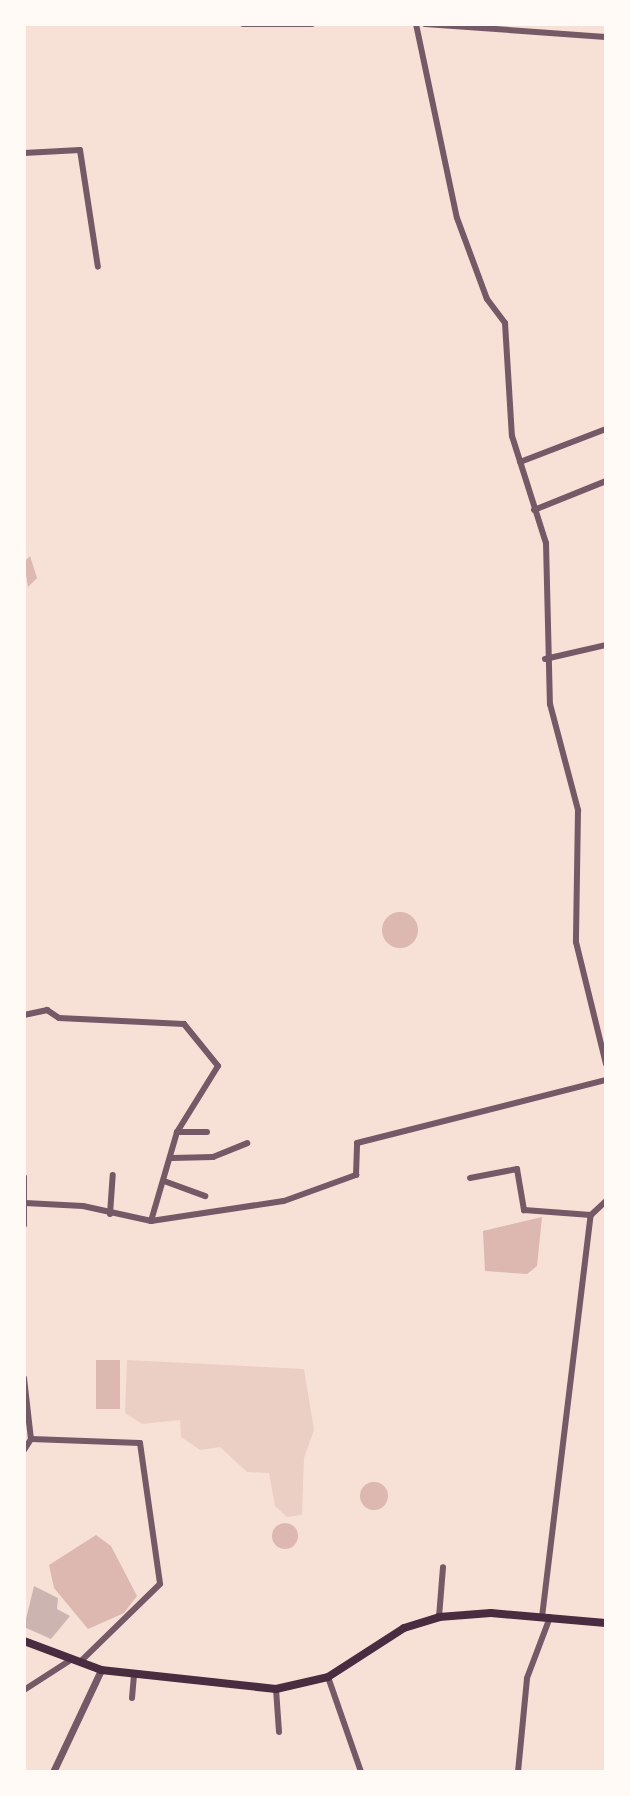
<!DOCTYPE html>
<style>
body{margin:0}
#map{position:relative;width:630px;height:1796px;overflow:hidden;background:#f7e1d7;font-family:"Varela Round",sans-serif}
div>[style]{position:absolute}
.green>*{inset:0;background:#ebcfc5}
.water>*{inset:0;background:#dcb8b0;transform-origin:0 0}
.round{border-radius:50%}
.building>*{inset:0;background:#ccb4b1}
.minor>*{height:6px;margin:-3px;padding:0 3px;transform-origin:3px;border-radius:3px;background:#755966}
.tertiary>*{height:7px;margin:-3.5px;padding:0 3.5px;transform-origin:3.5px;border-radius:3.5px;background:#755966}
.secondary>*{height:8px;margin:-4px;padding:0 4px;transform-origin:4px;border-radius:4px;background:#4a2c40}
span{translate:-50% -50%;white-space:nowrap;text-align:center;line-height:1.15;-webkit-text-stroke:8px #fffaf5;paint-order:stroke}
.frame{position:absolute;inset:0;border:26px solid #fffaf5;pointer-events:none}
</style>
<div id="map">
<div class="green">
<i style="clip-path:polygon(127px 1360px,304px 1369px,314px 1430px,304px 1458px,302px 1515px,287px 1517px,275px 1506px,269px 1473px,247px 1472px,220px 1447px,200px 1450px,181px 1437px,180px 1420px,142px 1424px,125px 1413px)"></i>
</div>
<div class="water">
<i style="clip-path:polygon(30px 556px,37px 578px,28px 587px,24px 562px)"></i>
<i class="round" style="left:382px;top:912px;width:36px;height:36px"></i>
<i style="clip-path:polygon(542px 1217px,537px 1266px,527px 1274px,485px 1271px,483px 1231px)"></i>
<i style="left:96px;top:1360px;width:24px;height:49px"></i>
<i class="round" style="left:360px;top:1482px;width:28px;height:28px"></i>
<i class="round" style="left:272px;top:1523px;width:26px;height:26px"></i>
<i style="clip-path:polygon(96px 1535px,111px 1546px,137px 1596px,124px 1613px,88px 1629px,54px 1588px,49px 1565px)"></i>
</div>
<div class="building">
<i style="clip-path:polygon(34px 1586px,58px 1598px,57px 1609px,70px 1616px,51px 1639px,24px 1627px)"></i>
</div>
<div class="minor">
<i style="left:243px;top:24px;width:69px"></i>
<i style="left:416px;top:24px;width:198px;rotate:78.1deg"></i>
<i style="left:457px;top:218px;width:86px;rotate:69.7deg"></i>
<i style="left:487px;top:299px;width:30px;rotate:53deg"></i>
<i style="left:505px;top:323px;width:113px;rotate:86.5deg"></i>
<i style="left:512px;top:436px;width:112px;rotate:72.4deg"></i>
<i style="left:546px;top:543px;width:161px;rotate:88.6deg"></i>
<i style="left:550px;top:704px;width:110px;rotate:75.2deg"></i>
<i style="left:578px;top:810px;width:132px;rotate:90.9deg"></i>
<i style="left:576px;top:942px;width:126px;rotate:76.2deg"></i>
<i style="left:425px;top:24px;width:181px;rotate:4.1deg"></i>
<i style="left:24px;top:153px;width:56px;rotate:-3.1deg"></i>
<i style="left:80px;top:150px;width:118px;rotate:81.3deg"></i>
<i style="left:520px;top:462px;width:92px;rotate:-21deg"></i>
<i style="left:534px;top:510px;width:78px;rotate:-21.9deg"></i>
<i style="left:545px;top:659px;width:63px;rotate:-12.9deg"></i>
<i style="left:24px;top:1015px;width:24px;rotate:-12deg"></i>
<i style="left:47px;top:1010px;width:14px;rotate:34deg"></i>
<i style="left:59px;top:1018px;width:125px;rotate:2.7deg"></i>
<i style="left:184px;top:1024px;width:54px;rotate:51deg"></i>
<i style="left:218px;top:1066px;width:78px;rotate:121.8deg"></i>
<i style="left:172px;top:1158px;width:41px;rotate:-1.4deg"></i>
<i style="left:213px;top:1157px;width:37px;rotate:-22deg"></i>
<i style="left:24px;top:1177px;width:48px;rotate:90deg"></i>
<i style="left:470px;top:1178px;width:48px;rotate:-10.8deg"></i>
<i style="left:517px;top:1169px;width:42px;rotate:80.3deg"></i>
<i style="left:524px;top:1210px;width:67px;rotate:4.3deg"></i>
<i style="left:164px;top:1181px;width:44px;rotate:20.1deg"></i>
<i style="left:25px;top:1203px;width:58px;rotate:3deg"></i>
<i style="left:83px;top:1206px;width:70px;rotate:12.4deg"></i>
<i style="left:151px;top:1221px;width:134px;rotate:-8.6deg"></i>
<i style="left:284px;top:1201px;width:77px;rotate:-19.9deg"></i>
<i style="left:356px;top:1175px;width:32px;rotate:-88deg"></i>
<i style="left:357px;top:1143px;width:257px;rotate:-14.2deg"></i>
<i style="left:110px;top:1214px;width:39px;rotate:-86deg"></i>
<i style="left:151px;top:1221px;width:93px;rotate:-73.7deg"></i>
<i style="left:177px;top:1132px;width:30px"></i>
<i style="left:24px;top:1378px;width:61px;rotate:83.5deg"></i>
<i style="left:31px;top:1439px;width:13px;rotate:122deg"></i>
<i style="left:31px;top:1439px;width:109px;rotate:2.1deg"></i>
<i style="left:140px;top:1443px;width:142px;rotate:81.9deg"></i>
<i style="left:160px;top:1584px;width:112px;rotate:135.7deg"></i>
<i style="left:439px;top:1617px;width:50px;rotate:-85.4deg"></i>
<i style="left:542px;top:1617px;width:405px;rotate:-83.1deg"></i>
<i style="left:591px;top:1215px;width:21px;rotate:-43deg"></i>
<i style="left:328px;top:1677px;width:101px;rotate:70.8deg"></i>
<i style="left:276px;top:1689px;width:43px;rotate:86deg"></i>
<i style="left:24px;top:1690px;width:54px;rotate:-32.8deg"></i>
<i style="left:132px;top:1698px;width:22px;rotate:-85deg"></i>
<i style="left:518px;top:1772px;width:94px;rotate:-84.5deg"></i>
<i style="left:527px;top:1678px;width:65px;rotate:-69.3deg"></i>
</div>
<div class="tertiary">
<i style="left:53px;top:1772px;width:113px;rotate:-64.8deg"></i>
</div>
<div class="secondary">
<i style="left:24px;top:1641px;width:82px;rotate:20.6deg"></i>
<i style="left:101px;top:1670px;width:176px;rotate:6.2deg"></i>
<i style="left:276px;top:1689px;width:53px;rotate:-13deg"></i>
<i style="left:328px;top:1677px;width:90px;rotate:-32.8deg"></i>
<i style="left:404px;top:1628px;width:37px;rotate:-17deg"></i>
<i style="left:439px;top:1617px;width:52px;rotate:-4.4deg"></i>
<i style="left:491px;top:1613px;width:115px;rotate:5deg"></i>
</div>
<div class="frame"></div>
</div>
